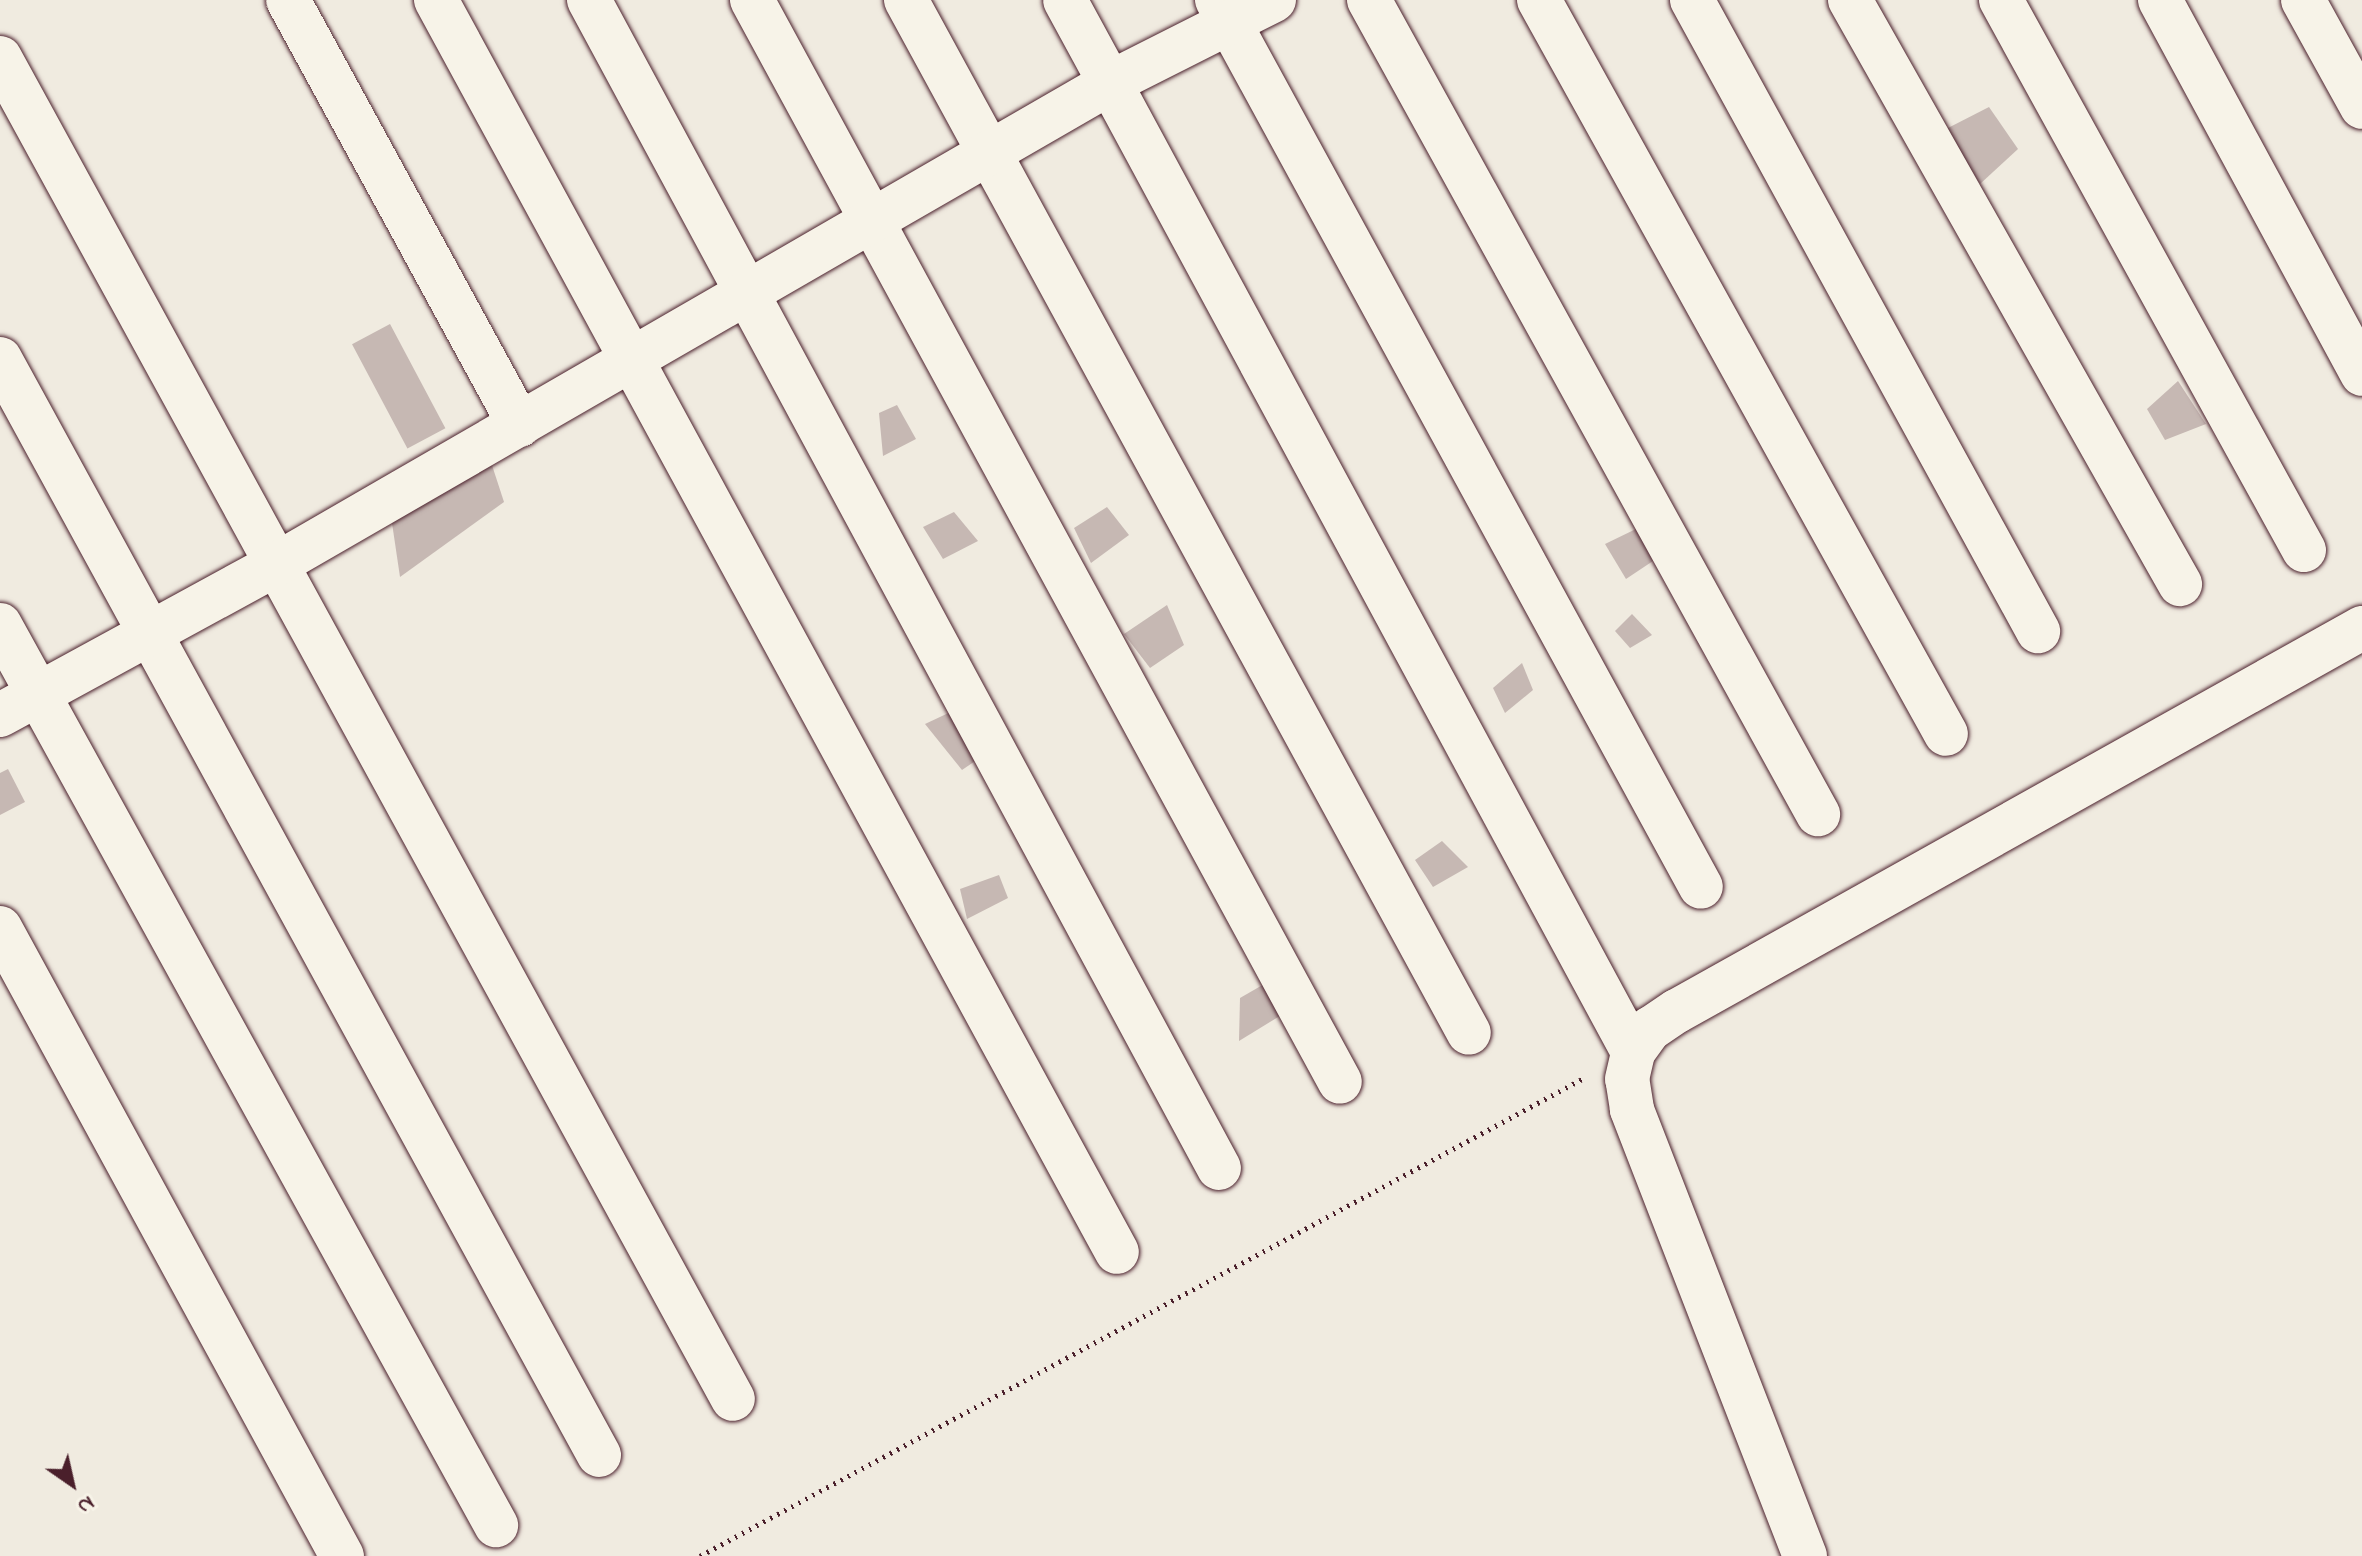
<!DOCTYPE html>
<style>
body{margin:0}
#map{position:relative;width:2362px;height:1556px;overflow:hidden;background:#f0ebe0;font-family:"Indie Flower",sans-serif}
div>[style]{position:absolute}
.building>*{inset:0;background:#c6b8b3;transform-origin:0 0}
.path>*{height:5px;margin-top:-2.5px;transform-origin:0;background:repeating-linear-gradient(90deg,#4a1f2b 0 2px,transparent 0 8px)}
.roads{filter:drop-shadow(0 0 2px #4a1f2b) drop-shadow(0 0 2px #4a1f2b)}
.minor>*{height:44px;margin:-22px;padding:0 22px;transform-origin:22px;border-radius:22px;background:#f7f3e8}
.major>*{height:44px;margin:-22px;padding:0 22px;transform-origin:22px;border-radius:22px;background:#f7f3e8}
span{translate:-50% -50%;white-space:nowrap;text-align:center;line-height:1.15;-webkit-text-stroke:6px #f7f3e8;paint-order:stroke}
.north{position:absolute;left:32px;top:1444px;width:80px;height:80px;-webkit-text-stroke:6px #f7f3e8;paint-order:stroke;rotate:146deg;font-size:22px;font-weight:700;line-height:32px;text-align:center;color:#4a1f2b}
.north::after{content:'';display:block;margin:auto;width:28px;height:36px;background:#4a1f2b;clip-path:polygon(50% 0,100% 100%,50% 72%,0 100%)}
</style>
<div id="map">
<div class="building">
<i style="clip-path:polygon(1989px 107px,2018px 149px,1980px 184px,1946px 129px)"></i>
<i style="left:390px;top:324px;width:118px;height:43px;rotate:62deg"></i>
<i style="clip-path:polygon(2178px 381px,2206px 424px,2165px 440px,2147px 409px)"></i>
<i style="clip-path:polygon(897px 405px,916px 439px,883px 456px,879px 413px)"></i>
<i style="clip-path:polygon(489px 456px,504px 502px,400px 577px,392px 523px)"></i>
<i style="clip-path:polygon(1107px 507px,1129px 535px,1091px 563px,1074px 528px)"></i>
<i style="clip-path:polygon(954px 512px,978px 541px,943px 559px,923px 527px)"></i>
<i style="clip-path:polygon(1638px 528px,1653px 561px,1626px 579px,1605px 544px)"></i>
<i style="clip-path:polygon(1167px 605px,1184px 645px,1150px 668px,1124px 634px)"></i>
<i style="clip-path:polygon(1632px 614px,1652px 635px,1630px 648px,1615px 631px)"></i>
<i style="clip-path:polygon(1522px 663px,1533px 690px,1505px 713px,1493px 688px)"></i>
<i style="clip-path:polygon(957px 709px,984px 755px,962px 770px,925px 724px)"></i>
<i style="clip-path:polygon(8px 769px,25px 802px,0 815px,0 773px)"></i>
<i style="clip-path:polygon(1442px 841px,1468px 867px,1433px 887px,1415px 860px)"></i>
<i style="clip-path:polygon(999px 875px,1008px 898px,967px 919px,960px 889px)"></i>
<i style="clip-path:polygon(1266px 983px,1283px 1014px,1239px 1041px,1240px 998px)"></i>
</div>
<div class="path">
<i style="left:700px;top:1556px;width:1007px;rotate:-28.4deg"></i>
</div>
<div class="roads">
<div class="minor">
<i style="left:288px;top:0;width:484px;rotate:61.4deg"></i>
<i style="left:436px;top:0;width:1425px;rotate:61.46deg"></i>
<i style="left:589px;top:0;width:1327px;rotate:61.66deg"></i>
<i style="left:752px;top:0;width:1231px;rotate:61.48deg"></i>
<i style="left:906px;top:0;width:1176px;rotate:61.41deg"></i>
<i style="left:1217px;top:0;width:1010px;rotate:61.38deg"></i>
<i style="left:1274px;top:0;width:184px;rotate:153.2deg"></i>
<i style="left:1110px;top:83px;width:1101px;rotate:61.64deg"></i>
<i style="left:1369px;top:0;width:930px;rotate:61.12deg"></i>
<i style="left:1539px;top:0;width:839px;rotate:60.99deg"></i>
<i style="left:1692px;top:0;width:720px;rotate:61.26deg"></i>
<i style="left:1850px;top:0;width:671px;rotate:60.53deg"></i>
<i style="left:2001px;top:0;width:628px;rotate:61.15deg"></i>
<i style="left:2160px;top:0;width:425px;rotate:61.6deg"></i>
<i style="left:2303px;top:0;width:122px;rotate:61.1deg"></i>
<i style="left:0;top:58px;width:1528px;rotate:61.34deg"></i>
<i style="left:0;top:359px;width:1249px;rotate:61.34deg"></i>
<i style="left:0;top:625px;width:1028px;rotate:61.14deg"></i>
<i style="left:0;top:715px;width:315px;rotate:-28.6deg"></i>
<i style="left:277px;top:564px;width:962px;rotate:-30deg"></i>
<i style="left:1110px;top:83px;width:94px;rotate:-118.5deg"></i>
<i style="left:0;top:928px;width:715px;rotate:61.43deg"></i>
</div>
<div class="major">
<i style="left:1805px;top:1556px;width:479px;rotate:-111.2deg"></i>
<i style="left:1632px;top:1109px;width:30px;rotate:-99deg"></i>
<i style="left:1627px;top:1079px;width:28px;rotate:-77deg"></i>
<i style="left:1633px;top:1052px;width:29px;rotate:-54deg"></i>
<i style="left:1650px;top:1029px;width:32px;rotate:-34deg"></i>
<i style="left:1677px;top:1011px;width:785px;rotate:-29.21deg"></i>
</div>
</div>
<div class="north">N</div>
</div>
